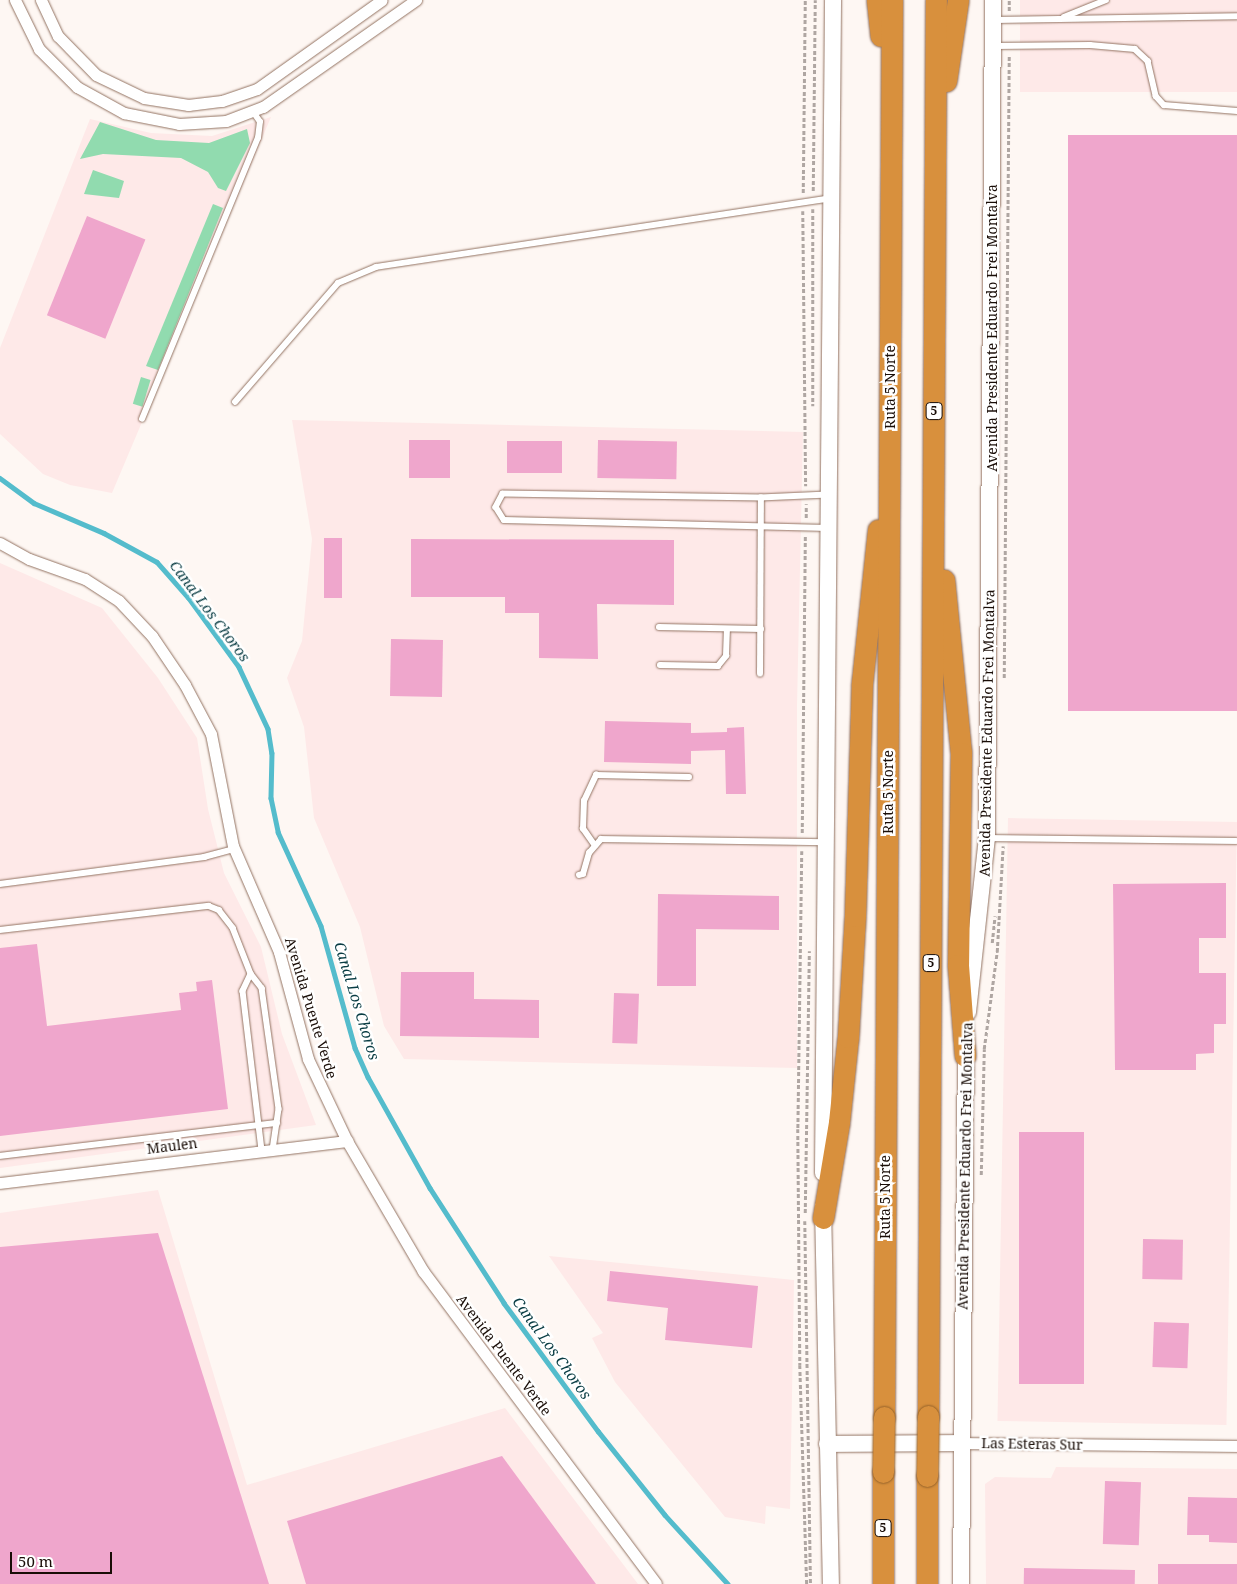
<!DOCTYPE html>
<style>
body{margin:0}
#map{position:relative;width:1237px;height:1584px;overflow:hidden;background:#fef7f3;font-family:"Noto Serif",serif}
div>[style]{position:absolute}
.industrial>*{inset:0;background:#fee9e8;transform-origin:0 0}
.green>*{inset:0;background:#91dbaf;transform-origin:0 0}
.stream>*{height:4.5px;margin:-2.25px;padding:0 2.25px;transform-origin:2.25px;border-radius:2.25px;background:#54bccc}
.building>*{inset:0;background:#efa6cc;transform-origin:0 0}
.path>*{height:2.5px;margin-top:-1.25px;transform-origin:0;background:repeating-linear-gradient(90deg,#afa6a2 0 4px,transparent 0 6.5px)}
.roads{filter:drop-shadow(0 0 1px #937362) drop-shadow(0 0 1px #937362)}
.service>*{height:5.5px;margin:-2.75px;padding:0 2.75px;transform-origin:2.75px;border-radius:2.75px;background:#fff}
.minor>*{height:11px;margin:-5.5px;padding:0 5.5px;transform-origin:5.5px;border-radius:5.5px;background:#fff}
.secondary>*{height:16px;margin:-8px;padding:0 8px;transform-origin:8px;border-radius:8px;background:#fff}
.motorway>*{height:21px;margin:-10.5px;padding:0 10.5px;transform-origin:10.5px;border-radius:10.5px;background:#d8903d}
.bridges{filter:drop-shadow(0 0 1px #95622a) drop-shadow(0 0 1px #95622a)}
.motorway-bridge>*{height:21px;margin:-10.5px;padding:0 10.5px;transform-origin:10.5px;border-radius:10.5px;background:#d8903d}
span{translate:-50% -50%;white-space:nowrap;text-align:center;line-height:1.15;-webkit-text-stroke:5px #fff;paint-order:stroke}
.shield-label span{padding:1px 4px;background:#fff;border:1px solid;border-radius:4px;-webkit-text-stroke-width:0}
.shield-label{font-size:12px;color:#190d07;font-weight:700}
.street-label{font-size:14px;color:#190d07}
.water-label{font-size:15px;color:#093c43;font-style:italic}
.scale{position:absolute;left:10px;top:1552px;width:102px;height:22px;box-sizing:border-box;border:2px solid #190d07;border-top:0;padding-left:6px;font-size:15px;line-height:18px;white-space:nowrap;color:#190d07;-webkit-text-stroke:4px #fff;paint-order:stroke}
</style>
<div id="map">
<div class="industrial">
<i style="left:1020px;top:0;width:217px;height:92px"></i>
<i style="clip-path:polygon(271px 117px,112px 493px,70px 485px,43px 474px,0 434px,0 348px,90px 119px,151px 133px,212px 136px)"></i>
<i style="clip-path:polygon(292px 420px,803px 432px,797px 706px,797px 1068px,404px 1059px,384px 1026px,360px 927px,314px 818px,304px 727px,287px 678px,302px 641px,312px 539px)"></i>
<i style="clip-path:polygon(0 563px,102px 608px,158px 678px,197px 738px,208px 809px,224px 873px,261px 947px,282px 1034px,316px 1125px,0 1168px)"></i>
<i style="left:1008px;top:818px;width:229px;height:603px;rotate:1deg"></i>
<i style="clip-path:polygon(158px 1190px,247px 1485px,505px 1408px,638px 1584px,0 1584px,0 1213px)"></i>
<i style="clip-path:polygon(549px 1256px,794px 1280px,790px 1509px,766px 1506px,765px 1524px,725px 1517px,615px 1382px,592px 1338px,603px 1333px)"></i>
<i style="clip-path:polygon(1056px 1467px,1237px 1469px,1237px 1584px,986px 1584px,985px 1484px,995px 1477px,1051px 1478px)"></i>
</div>
<div class="green">
<i style="clip-path:polygon(100px 122px,156px 140px,209px 143px,247px 129px,250px 143px,226px 191px,218px 188px,208px 172px,181px 158px,103px 154px,80px 159px)"></i>
<i style="clip-path:polygon(93px 170px,124px 181px,119px 198px,84px 194px)"></i>
<i style="clip-path:polygon(213px 204px,223px 208px,158px 370px,146px 366px)"></i>
<i style="left:141px;top:377px;width:10px;height:28px;rotate:17deg"></i>
</div>
<div class="stream">
<i style="left:0;top:478px;width:42px;rotate:36.3deg"></i>
<i style="left:34px;top:503px;width:76px;rotate:23.2deg"></i>
<i style="left:104px;top:533px;width:60px;rotate:28.7deg"></i>
<i style="left:157px;top:562px;width:47px;rotate:48.5deg"></i>
<i style="left:188px;top:597px;width:87px;rotate:53.9deg"></i>
<i style="left:239px;top:667px;width:68px;rotate:64.9deg"></i>
<i style="left:268px;top:729px;width:24px;rotate:81deg"></i>
<i style="left:272px;top:753px;width:45px;rotate:91.3deg"></i>
<i style="left:271px;top:798px;width:35px;rotate:78deg"></i>
<i style="left:278px;top:832px;width:103px;rotate:65.4deg"></i>
<i style="left:321px;top:926px;width:127px;rotate:74.4deg"></i>
<i style="left:355px;top:1048px;width:32px;rotate:66deg"></i>
<i style="left:368px;top:1077px;width:127px;rotate:60.8deg"></i>
<i style="left:430px;top:1188px;width:137px;rotate:57.2deg"></i>
<i style="left:504px;top:1303px;width:159px;rotate:53.7deg"></i>
<i style="left:598px;top:1431px;width:107px;rotate:51.4deg"></i>
<i style="left:665px;top:1515px;width:93px;rotate:47.6deg"></i>
</div>
<div class="building">
<i style="left:1237px;top:135px;width:576px;height:169px;rotate:90deg"></i>
<i style="left:87px;top:216px;width:63px;height:107px;rotate:22deg"></i>
<i style="left:409px;top:440px;width:41px;height:38px"></i>
<i style="left:598px;top:440px;width:79px;height:38px;rotate:1deg"></i>
<i style="left:507px;top:441px;width:55px;height:32px"></i>
<i style="left:324px;top:538px;width:18px;height:60px"></i>
<i style="clip-path:polygon(411px 539px,674px 540px,674px 605px,597px 604px,598px 659px,539px 658px,539px 613px,505px 613px,505px 597px,411px 597px)"></i>
<i style="left:391px;top:639px;width:52px;height:57px;rotate:1deg"></i>
<i style="clip-path:polygon(605px 721px,691px 723px,691px 733px,727px 732px,727px 728px,744px 727px,746px 794px,726px 794px,725px 750px,691px 751px,691px 764px,604px 762px)"></i>
<i style="clip-path:polygon(1226px 883px,1226px 938px,1199px 938px,1199px 973px,1226px 973px,1226px 1024px,1214px 1024px,1214px 1053px,1196px 1054px,1196px 1070px,1115px 1070px,1113px 884px)"></i>
<i style="clip-path:polygon(658px 894px,779px 896px,779px 930px,696px 929px,696px 986px,657px 986px)"></i>
<i style="clip-path:polygon(37px 944px,47px 1026px,181px 1010px,179px 993px,197px 991px,196px 982px,212px 980px,228px 1109px,0 1136px,0 948px)"></i>
<i style="clip-path:polygon(401px 972px,474px 972px,474px 999px,539px 1000px,539px 1038px,400px 1036px)"></i>
<i style="left:614px;top:993px;width:25px;height:50px;rotate:2deg"></i>
<i style="left:1019px;top:1132px;width:65px;height:252px"></i>
<i style="clip-path:polygon(158px 1233px,269px 1584px,0 1584px,0 1247px)"></i>
<i style="left:1143px;top:1239px;width:40px;height:40px;rotate:1deg"></i>
<i style="clip-path:polygon(610px 1271px,758px 1286px,752px 1348px,665px 1340px,668px 1308px,607px 1301px)"></i>
<i style="left:1154px;top:1322px;width:35px;height:45px;rotate:2deg"></i>
<i style="clip-path:polygon(502px 1456px,596px 1584px,306px 1584px,287px 1521px)"></i>
<i style="left:1105px;top:1481px;width:36px;height:63px;rotate:2deg"></i>
<i style="clip-path:polygon(1188px 1497px,1237px 1498px,1237px 1543px,1209px 1542px,1209px 1535px,1187px 1535px)"></i>
<i style="left:1158px;top:1564px;width:79px;height:20px"></i>
<i style="left:1024px;top:1568px;width:111px;height:16px;rotate:1deg"></i>
</div>
<div class="path">
<i style="left:1009px;top:11px;width:11px;rotate:-90deg"></i>
<i style="left:813px;top:191px;width:191px;rotate:-89.4deg"></i>
<i style="left:803px;top:193px;width:193px;rotate:-89.4deg"></i>
<i style="left:813px;top:209px;width:197px;rotate:90deg"></i>
<i style="left:803px;top:211px;width:275px;rotate:89.4deg"></i>
<i style="left:806px;top:518px;width:14px;rotate:-90deg"></i>
<i style="left:1004px;top:678px;width:624px;rotate:-89.54deg"></i>
<i style="left:802px;top:833px;width:297px;rotate:-89.4deg"></i>
<i style="left:802px;top:851px;width:278px;rotate:90.8deg"></i>
<i style="left:798px;top:1129px;width:236px;rotate:89.5deg"></i>
<i style="left:800px;top:1365px;width:219px;rotate:88.2deg"></i>
<i style="left:992px;top:943px;width:27px;rotate:-84deg"></i>
<i style="left:981px;top:1175px;width:126px;rotate:-88.6deg"></i>
<i style="left:984px;top:1049px;width:98px;rotate:-82.4deg"></i>
<i style="left:997px;top:952px;width:106px;rotate:-86.8deg"></i>
<i style="left:805px;top:1213px;width:262px;rotate:-89.1deg"></i>
<i style="left:805px;top:1221px;width:363px;rotate:89.1deg"></i>
</div>
<div class="roads">
<div class="service">
<i style="left:1064px;top:17px;width:45px;rotate:-22deg"></i>
<i style="left:995px;top:20px;width:242px;rotate:-0.9deg"></i>
<i style="left:995px;top:46px;width:95px;rotate:-0.6deg"></i>
<i style="left:1090px;top:45px;width:45px;rotate:5.1deg"></i>
<i style="left:1135px;top:49px;width:18px;rotate:43deg"></i>
<i style="left:1148px;top:61px;width:36px;rotate:77deg"></i>
<i style="left:1156px;top:96px;width:12px;rotate:48deg"></i>
<i style="left:1164px;top:105px;width:73px;rotate:4.7deg"></i>
<i style="left:235px;top:402px;width:157px;rotate:-49.1deg"></i>
<i style="left:338px;top:283px;width:41px;rotate:-22.8deg"></i>
<i style="left:376px;top:267px;width:460px;rotate:-8.6deg"></i>
<i style="left:142px;top:419px;width:304px;rotate:-67.6deg"></i>
<i style="left:258px;top:138px;width:16px;rotate:-83deg"></i>
<i style="left:260px;top:122px;width:12px;rotate:-125deg"></i>
<i style="left:828px;top:495px;width:67px;rotate:177.4deg"></i>
<i style="left:761px;top:498px;width:258px;rotate:-179.1deg"></i>
<i style="left:503px;top:494px;width:15px;rotate:118deg"></i>
<i style="left:496px;top:507px;width:15px;rotate:58deg"></i>
<i style="left:504px;top:520px;width:324px;rotate:1.4deg"></i>
<i style="left:659px;top:627px;width:102px;rotate:1.1deg"></i>
<i style="left:660px;top:665px;width:58px;rotate:1deg"></i>
<i style="left:718px;top:666px;width:13px;rotate:-51deg"></i>
<i style="left:726px;top:656px;width:26px;rotate:-88deg"></i>
<i style="left:760px;top:674px;width:176px;rotate:-89.7deg"></i>
<i style="left:988px;top:838px;width:248px;rotate:0.7deg"></i>
<i style="left:595px;top:846px;width:21px;rotate:-125deg"></i>
<i style="left:583px;top:829px;width:28px;rotate:-88deg"></i>
<i style="left:584px;top:801px;width:29px;rotate:-65deg"></i>
<i style="left:596px;top:775px;width:93px;rotate:1.2deg"></i>
<i style="left:579px;top:875px;width:4px;rotate:-14deg"></i>
<i style="left:583px;top:874px;width:22px;rotate:-74deg"></i>
<i style="left:589px;top:853px;width:18px;rotate:-49deg"></i>
<i style="left:601px;top:839px;width:223px;rotate:0.8deg"></i>
<i style="left:0;top:884px;width:206px;rotate:-7.5deg"></i>
<i style="left:204px;top:857px;width:31px;rotate:-15deg"></i>
<i style="left:0;top:930px;width:210px;rotate:-6.6deg"></i>
<i style="left:209px;top:906px;width:11px;rotate:22deg"></i>
<i style="left:219px;top:910px;width:23px;rotate:52deg"></i>
<i style="left:233px;top:928px;width:49px;rotate:68.6deg"></i>
<i style="left:251px;top:974px;width:18px;rotate:52deg"></i>
<i style="left:262px;top:988px;width:122px;rotate:82deg"></i>
<i style="left:279px;top:1109px;width:41px;rotate:98.3deg"></i>
<i style="left:251px;top:974px;width:19px;rotate:115deg"></i>
<i style="left:243px;top:991px;width:161px;rotate:83.2deg"></i>
<i style="left:0;top:1156px;width:279px;rotate:-6.8deg"></i>
</div>
<div class="minor">
<i style="left:15px;top:0;width:55px;rotate:63.9deg"></i>
<i style="left:39px;top:49px;width:54px;rotate:45deg"></i>
<i style="left:77px;top:87px;width:54px;rotate:29deg"></i>
<i style="left:124px;top:113px;width:56px;rotate:11.3deg"></i>
<i style="left:179px;top:124px;width:47px;rotate:-3.7deg"></i>
<i style="left:226px;top:121px;width:40px;rotate:-21deg"></i>
<i style="left:263px;top:107px;width:187px;rotate:-35deg"></i>
<i style="left:41px;top:0;width:40px;rotate:65deg"></i>
<i style="left:58px;top:36px;width:54px;rotate:45.7deg"></i>
<i style="left:96px;top:75px;width:53px;rotate:25.6deg"></i>
<i style="left:144px;top:98px;width:45px;rotate:9deg"></i>
<i style="left:188px;top:105px;width:34px;rotate:-7deg"></i>
<i style="left:222px;top:101px;width:37px;rotate:-19deg"></i>
<i style="left:257px;top:89px;width:153px;rotate:-35.5deg"></i>
<i style="left:0;top:543px;width:33px;rotate:29deg"></i>
<i style="left:29px;top:559px;width:59px;rotate:19.7deg"></i>
<i style="left:85px;top:579px;width:40px;rotate:32.9deg"></i>
<i style="left:119px;top:601px;width:48px;rotate:46.7deg"></i>
<i style="left:152px;top:636px;width:59px;rotate:56deg"></i>
<i style="left:185px;top:685px;width:55px;rotate:62deg"></i>
<i style="left:211px;top:734px;width:114px;rotate:78.9deg"></i>
<i style="left:233px;top:846px;width:116px;rotate:66.5deg"></i>
<i style="left:279px;top:952px;width:111px;rotate:74.8deg"></i>
<i style="left:308px;top:1059px;width:91px;rotate:64.6deg"></i>
<i style="left:347px;top:1141px;width:151px;rotate:59.7deg"></i>
<i style="left:423px;top:1271px;width:390px;rotate:53.3deg"></i>
<i style="left:0;top:1183px;width:350px;rotate:-6.9deg"></i>
<i style="left:961px;top:1443px;width:276px;rotate:0.6deg"></i>
</div>
<div class="secondary">
<i style="left:968px;top:1012px;width:175px;rotate:-83.8deg"></i>
<i style="left:987px;top:838px;width:838px;rotate:-89.59deg"></i>
<i style="left:823px;top:1173px;width:1173px;rotate:-89.51deg"></i>
<i style="left:823px;top:1207px;width:377px;rotate:88.8deg"></i>
<i style="left:827px;top:1444px;width:134px;rotate:-0.4deg"></i>
<i style="left:961px;top:1584px;width:540px;rotate:-89.47deg"></i>
</div>
<div class="motorway">
<i style="left:877px;top:0;width:36px;rotate:84deg"></i>
<i style="left:946px;top:81px;width:82px;rotate:-81.6deg"></i>
<i style="left:944px;top:580px;width:174px;rotate:84.4deg"></i>
<i style="left:961px;top:753px;width:212px;rotate:90.8deg"></i>
<i style="left:958px;top:965px;width:91px;rotate:85.6deg"></i>
<i style="left:823px;top:1218px;width:97px;rotate:-80.5deg"></i>
<i style="left:839px;top:1122px;width:85px;rotate:-84deg"></i>
<i style="left:848px;top:1037px;width:121px;rotate:-86.7deg"></i>
<i style="left:855px;top:916px;width:233px;rotate:-88.3deg"></i>
<i style="left:862px;top:683px;width:154px;rotate:-84deg"></i>
<i style="left:928px;top:1416px;width:1416px;rotate:-89.68deg"></i>
<i style="left:884px;top:1417px;width:1417px;rotate:-89.68deg"></i>
<i style="left:883px;top:1584px;width:112px;rotate:-90deg"></i>
<i style="left:927px;top:1584px;width:108px;rotate:-90deg"></i>
</div>
</div>
<div class="bridges">
<div class="motorway-bridge">
<i style="left:883px;top:1472px;width:55px;rotate:-89deg"></i>
<i style="left:927px;top:1476px;width:60px;rotate:-89deg"></i>
</div>
</div>
<div class="shield-label">
<span style="left:934px;top:411px">5</span>
<span style="left:931px;top:963px">5</span>
<span style="left:883px;top:1528px">5</span>
</div>
<div class="street-label">
<span style="left:992px;top:328px;rotate:-90deg">Avenida Presidente Eduardo Frei Montalva</span>
<span style="left:890px;top:387px;rotate:-90deg">Ruta 5 Norte</span>
<span style="left:987px;top:733px;rotate:-89deg">Avenida Presidente Eduardo Frei Montalva</span>
<span style="left:888px;top:792px;rotate:-90deg">Ruta 5 Norte</span>
<span style="left:311px;top:1008px;rotate:73deg">Avenida Puente Verde</span>
<span style="left:172px;top:1146px;rotate:-7deg">Maulen</span>
<span style="left:965px;top:1166px;rotate:-89deg">Avenida Presidente Eduardo Frei Montalva</span>
<span style="left:885px;top:1197px;rotate:-90deg">Ruta 5 Norte</span>
<span style="left:504px;top:1355px;rotate:53deg">Avenida Puente Verde</span>
<span style="left:1032px;top:1444px;rotate:1deg">Las Esteras Sur</span>
</div>
<div class="water-label">
<span style="left:210px;top:611px;rotate:53deg">Canal Los Choros</span>
<span style="left:357px;top:1001px;rotate:73deg">Canal Los Choros</span>
<span style="left:552px;top:1348px;rotate:54deg">Canal Los Choros</span>
</div>
<div class="scale">50 m</div>
</div>
